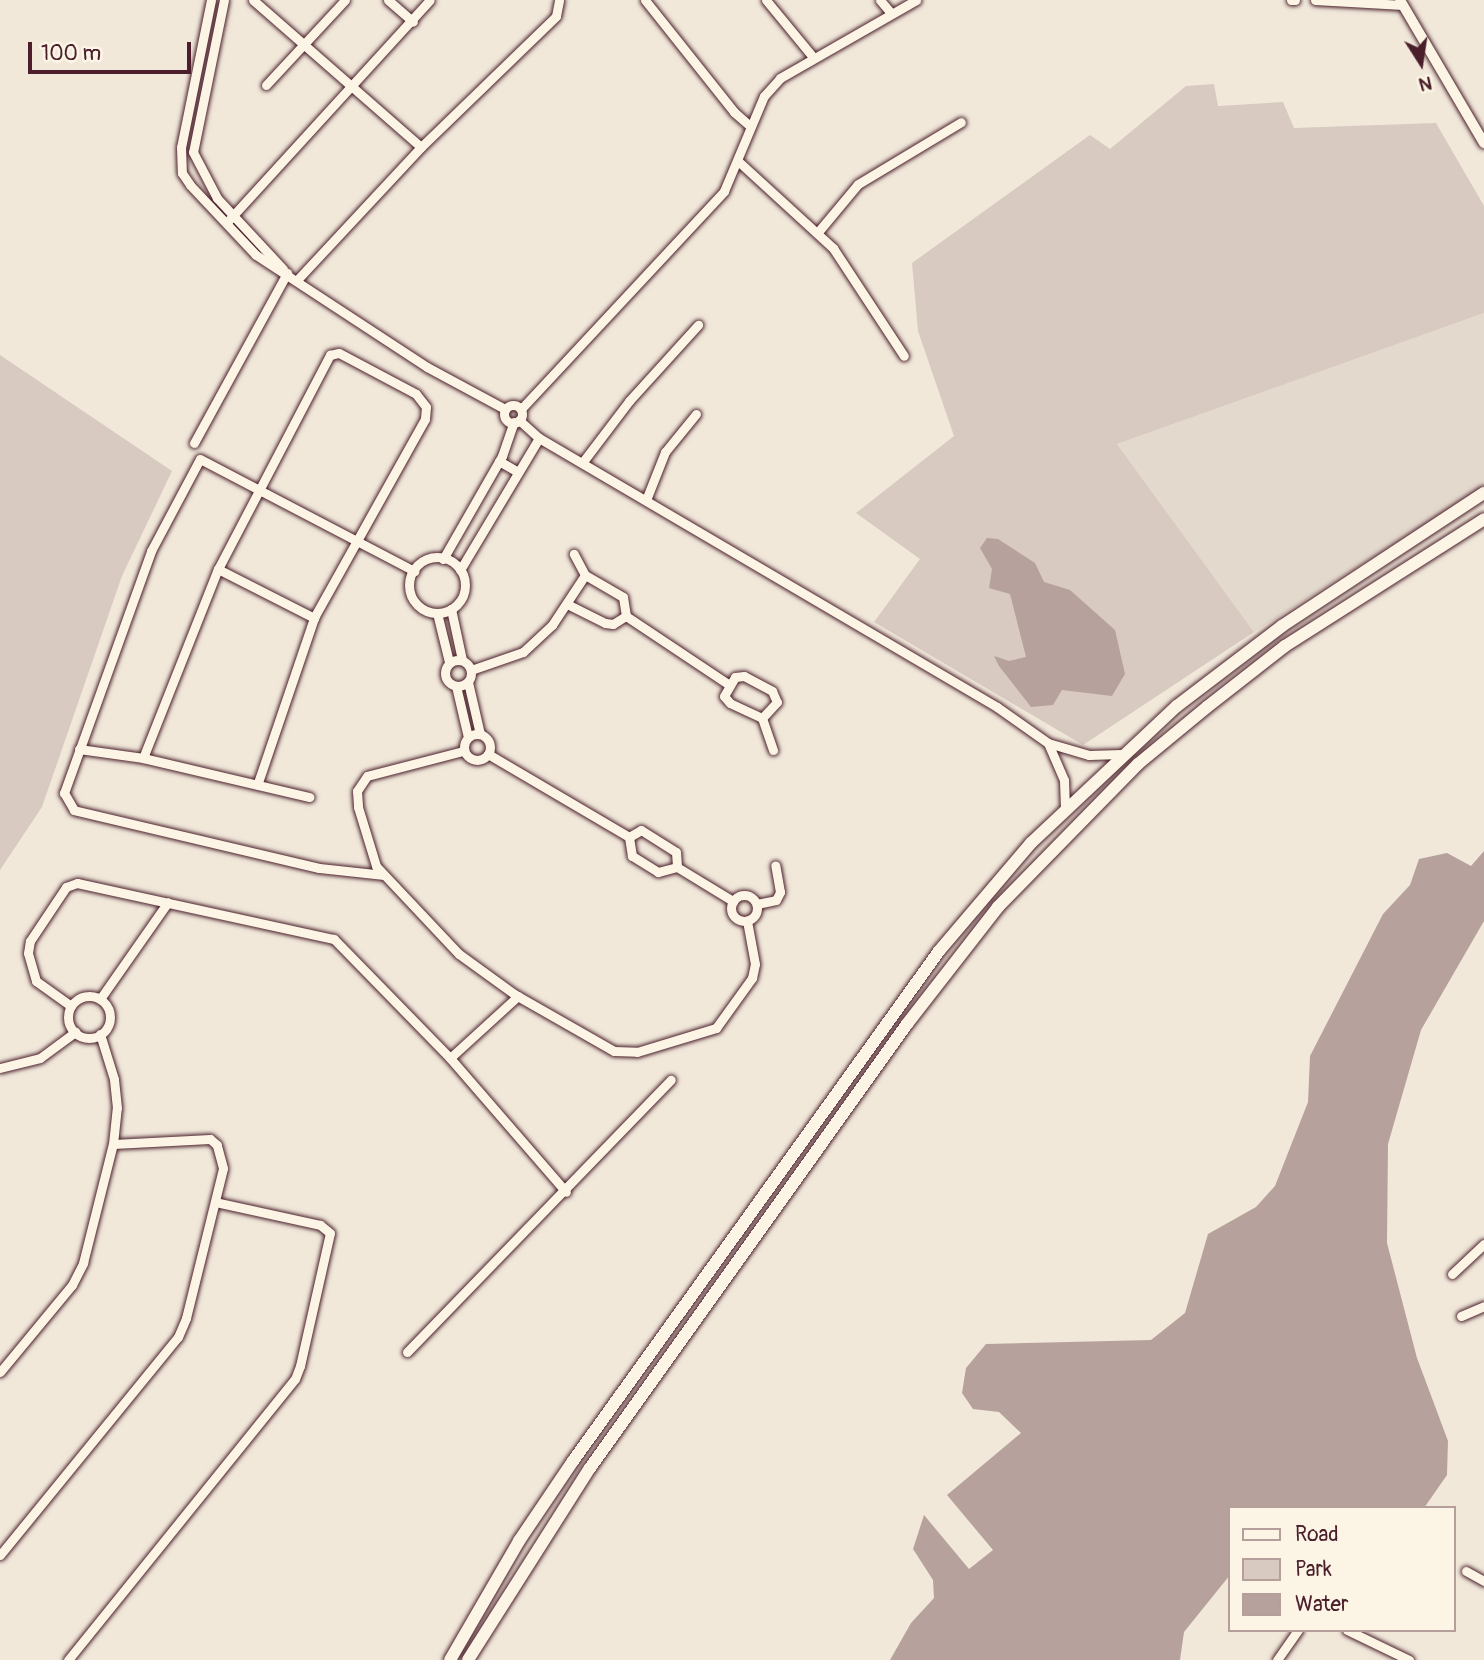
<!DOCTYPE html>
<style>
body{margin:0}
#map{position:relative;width:1484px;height:1660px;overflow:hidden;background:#f1e8da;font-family:Pangolin,sans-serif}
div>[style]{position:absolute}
.built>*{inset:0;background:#e4d9cd}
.green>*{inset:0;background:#d8cac0}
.water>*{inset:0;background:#b6a19c}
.roads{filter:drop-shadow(0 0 2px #4a1f2b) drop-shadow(0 0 2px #4a1f2b)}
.minor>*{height:9px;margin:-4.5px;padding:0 4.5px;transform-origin:4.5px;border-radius:4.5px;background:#fcf5e5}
.minor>.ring{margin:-4.5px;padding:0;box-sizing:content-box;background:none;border:9px solid #fcf5e5;border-radius:50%}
.tertiary>*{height:10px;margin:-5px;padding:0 5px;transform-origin:5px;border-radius:5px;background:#fcf5e5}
.secondary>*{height:12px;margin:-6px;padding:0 6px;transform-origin:6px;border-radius:6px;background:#fcf5e5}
span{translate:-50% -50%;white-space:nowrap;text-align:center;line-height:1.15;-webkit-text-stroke:5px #fcf5e5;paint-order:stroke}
.legend{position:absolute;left:1228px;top:1506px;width:228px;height:126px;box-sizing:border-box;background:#fcf5e5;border:2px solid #b59f9b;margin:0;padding:9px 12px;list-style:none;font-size:21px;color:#4a1f2b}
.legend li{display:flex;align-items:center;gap:14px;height:35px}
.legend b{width:35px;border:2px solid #b59f9b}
.north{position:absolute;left:1386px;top:28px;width:70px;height:70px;-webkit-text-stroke:5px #fcf5e5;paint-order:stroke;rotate:168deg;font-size:19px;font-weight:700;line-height:28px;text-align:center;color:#4a1f2b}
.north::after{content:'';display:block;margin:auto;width:24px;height:32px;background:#4a1f2b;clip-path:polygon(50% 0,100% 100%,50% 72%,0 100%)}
.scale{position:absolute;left:28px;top:42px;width:163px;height:32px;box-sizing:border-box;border:4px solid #4a1f2b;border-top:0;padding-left:9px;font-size:21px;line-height:24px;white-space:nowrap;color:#4a1f2b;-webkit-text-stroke:5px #fcf5e5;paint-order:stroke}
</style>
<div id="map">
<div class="built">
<i style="clip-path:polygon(1484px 313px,1484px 487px,1254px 632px,1117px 444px)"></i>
</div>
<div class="green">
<i style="clip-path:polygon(1214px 84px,1218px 106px,1283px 102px,1294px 128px,1436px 123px,1484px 206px,1484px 313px,1117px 444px,1254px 632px,1083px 745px,874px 622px,920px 559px,856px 513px,954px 436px,918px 331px,912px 263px,1090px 135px,1110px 149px,1186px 86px)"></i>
<i style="clip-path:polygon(0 355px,172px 471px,122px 576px,42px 807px,0 870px)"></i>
</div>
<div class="water">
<i style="clip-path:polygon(987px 538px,998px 539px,1035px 563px,1044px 582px,1070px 590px,1115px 630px,1125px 674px,1112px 696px,1062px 690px,1053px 705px,1031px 707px,999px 666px,994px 656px,1009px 661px,1026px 657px,1010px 594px,989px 588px,992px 569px,980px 548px)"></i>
<i style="clip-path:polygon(1484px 851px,1484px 921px,1421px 1030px,1388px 1144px,1387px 1243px,1417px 1358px,1448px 1441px,1447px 1475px,1424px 1508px,1230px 1508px,1230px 1575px,1184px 1632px,1180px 1660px,890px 1660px,911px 1623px,934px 1598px,933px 1580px,913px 1549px,924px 1515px,969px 1569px,993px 1550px,947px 1495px,1021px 1433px,999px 1412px,973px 1409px,962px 1393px,966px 1368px,986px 1344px,1151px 1340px,1185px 1313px,1208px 1234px,1256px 1207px,1275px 1186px,1308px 1102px,1310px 1056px,1383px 914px,1410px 885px,1419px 859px,1447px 853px,1471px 866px)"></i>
</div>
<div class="roads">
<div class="minor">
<i style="left:211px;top:0;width:150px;rotate:101.5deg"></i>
<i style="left:181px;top:147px;width:26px;rotate:88deg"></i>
<i style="left:182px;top:173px;width:14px;rotate:56deg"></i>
<i style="left:190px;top:185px;width:96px;rotate:46.7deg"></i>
<i style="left:256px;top:255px;width:204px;rotate:33.2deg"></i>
<i style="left:427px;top:367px;width:89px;rotate:28.3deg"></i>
<i style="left:224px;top:0;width:155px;rotate:101.5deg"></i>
<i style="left:193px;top:152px;width:52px;rotate:62.4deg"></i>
<i style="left:217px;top:198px;width:97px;rotate:47.1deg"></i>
<i style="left:253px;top:0;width:223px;rotate:41.2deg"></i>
<i style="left:388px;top:0;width:33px;rotate:41deg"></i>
<i style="left:645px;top:0;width:143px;rotate:51.5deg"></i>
<i style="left:734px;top:112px;width:21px;rotate:41deg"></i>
<i style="left:766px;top:0;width:74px;rotate:50.5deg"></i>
<i style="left:880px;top:0;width:17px;rotate:50deg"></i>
<i style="left:1291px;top:0;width:4px"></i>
<i style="left:1315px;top:0;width:88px;rotate:3.3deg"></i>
<i style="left:266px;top:85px;width:116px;rotate:-47.1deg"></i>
<i style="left:738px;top:161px;width:129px;rotate:42.5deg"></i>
<i style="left:833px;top:248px;width:129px;rotate:56.7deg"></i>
<i style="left:228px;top:221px;width:299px;rotate:-47.6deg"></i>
<i style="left:818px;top:232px;width:62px;rotate:-50.2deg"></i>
<i style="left:858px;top:184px;width:120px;rotate:-31deg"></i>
<i style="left:297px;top:280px;width:182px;rotate:-47deg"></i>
<i style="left:421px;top:147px;width:188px;rotate:-44.1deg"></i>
<i style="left:556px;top:16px;width:16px;rotate:-79deg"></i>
<i class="ring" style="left:504px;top:405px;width:9px;height:9px"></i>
<i style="left:521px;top:409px;width:298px;rotate:-47deg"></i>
<i style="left:724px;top:191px;width:103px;rotate:-67.2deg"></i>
<i style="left:764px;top:96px;width:24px;rotate:-48deg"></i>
<i style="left:780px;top:78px;width:157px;rotate:-29.8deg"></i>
<i style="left:519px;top:420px;width:27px;rotate:42deg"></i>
<i style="left:539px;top:438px;width:531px;rotate:30.43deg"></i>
<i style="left:997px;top:707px;width:62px;rotate:35.2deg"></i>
<i style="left:1048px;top:743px;width:43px;rotate:16.3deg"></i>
<i style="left:1089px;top:755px;width:32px;rotate:-2deg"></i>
<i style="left:194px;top:443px;width:194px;rotate:-61.3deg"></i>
<i style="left:499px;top:461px;width:22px;rotate:30deg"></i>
<i style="left:582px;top:463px;width:78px;rotate:-52.8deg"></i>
<i style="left:629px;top:401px;width:103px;rotate:-47.8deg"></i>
<i style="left:646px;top:500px;width:52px;rotate:-68.4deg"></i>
<i style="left:665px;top:452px;width:49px;rotate:-50.8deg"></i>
<i class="ring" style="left:409px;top:557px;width:47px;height:47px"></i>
<i style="left:443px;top:559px;width:119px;rotate:-60.2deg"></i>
<i style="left:502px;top:456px;width:36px;rotate:-71deg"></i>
<i style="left:218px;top:569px;width:108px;rotate:27deg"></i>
<i style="left:460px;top:570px;width:154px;rotate:-59.1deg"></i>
<i style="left:567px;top:604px;width:42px;rotate:26.6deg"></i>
<i style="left:605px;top:623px;width:8px;rotate:7deg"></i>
<i style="left:613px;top:624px;width:15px;rotate:-32deg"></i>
<i style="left:626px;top:616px;width:19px;rotate:-99deg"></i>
<i style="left:623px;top:597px;width:44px;rotate:-149.9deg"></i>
<i style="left:451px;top:609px;width:52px;rotate:77.8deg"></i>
<i style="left:437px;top:613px;width:50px;rotate:76.2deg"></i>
<i style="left:626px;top:616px;width:123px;rotate:33.7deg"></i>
<i class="ring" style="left:445px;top:660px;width:17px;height:17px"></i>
<i style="left:471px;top:670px;width:55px;rotate:-19.1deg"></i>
<i style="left:523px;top:652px;width:40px;rotate:-43deg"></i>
<i style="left:552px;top:625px;width:60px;rotate:-56.6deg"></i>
<i style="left:585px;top:575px;width:24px;rotate:-118deg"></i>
<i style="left:744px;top:676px;width:32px;rotate:28deg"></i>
<i style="left:772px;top:691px;width:12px;rotate:66deg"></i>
<i style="left:777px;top:702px;width:22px;rotate:133deg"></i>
<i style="left:762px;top:718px;width:35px;rotate:-155deg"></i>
<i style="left:730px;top:703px;width:9px;rotate:-131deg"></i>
<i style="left:724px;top:696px;width:22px;rotate:-60deg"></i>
<i style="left:735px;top:677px;width:9px;rotate:-6deg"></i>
<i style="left:468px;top:682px;width:53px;rotate:77deg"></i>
<i style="left:456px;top:686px;width:52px;rotate:76.8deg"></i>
<i style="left:762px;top:718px;width:34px;rotate:71deg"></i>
<i class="ring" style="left:464px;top:734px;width:17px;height:17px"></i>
<i style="left:1048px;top:743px;width:40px;rotate:66.6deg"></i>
<i style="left:1064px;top:780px;width:28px;rotate:88deg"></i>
<i style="left:79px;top:749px;width:65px;rotate:8deg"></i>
<i style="left:143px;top:758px;width:171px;rotate:13.2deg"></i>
<i style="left:463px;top:751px;width:99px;rotate:165.4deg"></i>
<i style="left:367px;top:776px;width:18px;rotate:124deg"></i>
<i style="left:357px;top:791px;width:16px;rotate:86deg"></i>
<i style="left:358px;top:807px;width:62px;rotate:73deg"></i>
<i style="left:376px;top:866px;width:121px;rotate:46.7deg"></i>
<i style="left:459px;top:954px;width:68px;rotate:36deg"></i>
<i style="left:514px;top:994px;width:115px;rotate:29.7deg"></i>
<i style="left:614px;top:1051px;width:23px;rotate:2deg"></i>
<i style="left:637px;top:1052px;width:83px;rotate:-16.9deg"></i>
<i style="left:716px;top:1028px;width:62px;rotate:-54.2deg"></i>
<i style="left:752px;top:978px;width:14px;rotate:-78deg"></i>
<i style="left:755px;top:964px;width:44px;rotate:-100.5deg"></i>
<i style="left:488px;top:754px;width:164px;rotate:30.5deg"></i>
<i style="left:143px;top:758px;width:203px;rotate:-68.4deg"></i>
<i style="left:218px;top:569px;width:242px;rotate:-62.4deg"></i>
<i style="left:330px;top:355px;width:9px;rotate:-13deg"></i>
<i style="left:339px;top:353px;width:87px;rotate:28deg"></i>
<i style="left:416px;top:394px;width:16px;rotate:52deg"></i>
<i style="left:426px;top:407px;width:12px;rotate:95deg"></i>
<i style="left:425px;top:419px;width:228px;rotate:119.2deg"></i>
<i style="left:314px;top:618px;width:176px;rotate:108.8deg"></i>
<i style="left:641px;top:830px;width:41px;rotate:32.2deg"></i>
<i style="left:676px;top:852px;width:15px;rotate:86deg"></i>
<i style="left:677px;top:867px;width:20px;rotate:165deg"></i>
<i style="left:658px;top:872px;width:31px;rotate:-148deg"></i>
<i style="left:632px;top:856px;width:19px;rotate:-99deg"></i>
<i style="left:629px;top:837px;width:14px;rotate:-30deg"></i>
<i style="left:677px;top:867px;width:66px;rotate:31.3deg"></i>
<i style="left:384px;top:875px;width:65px;rotate:-173.9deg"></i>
<i style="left:319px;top:868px;width:252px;rotate:-166.7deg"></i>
<i style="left:74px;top:810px;width:20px;rotate:-120deg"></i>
<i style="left:64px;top:793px;width:257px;rotate:-70.2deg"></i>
<i style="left:151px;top:551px;width:104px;rotate:-62deg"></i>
<i style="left:200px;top:459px;width:242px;rotate:27.6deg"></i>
<i class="ring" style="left:731px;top:895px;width:17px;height:17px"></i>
<i style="left:757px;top:904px;width:19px;rotate:-12deg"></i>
<i style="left:776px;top:900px;width:9px;rotate:-63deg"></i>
<i style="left:780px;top:892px;width:27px;rotate:-100deg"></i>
<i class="ring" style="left:68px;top:996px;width:33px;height:33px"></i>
<i style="left:100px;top:999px;width:118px;rotate:-55deg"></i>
<i style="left:71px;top:1006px;width:43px;rotate:-144.5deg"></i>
<i style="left:36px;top:981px;width:29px;rotate:-106deg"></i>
<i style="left:28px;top:953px;width:12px;rotate:-81deg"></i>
<i style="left:30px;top:941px;width:65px;rotate:-56.3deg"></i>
<i style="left:66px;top:887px;width:12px;rotate:-20deg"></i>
<i style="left:77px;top:883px;width:263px;rotate:12.3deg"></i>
<i style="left:334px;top:939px;width:166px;rotate:45.7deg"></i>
<i style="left:450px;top:1058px;width:177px;rotate:49.1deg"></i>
<i style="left:450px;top:1058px;width:92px;rotate:-42.4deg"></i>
<i style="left:0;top:1068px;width:41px;rotate:-14deg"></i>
<i style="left:40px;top:1058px;width:44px;rotate:-36.6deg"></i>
<i style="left:1452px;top:1274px;width:44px;rotate:-43.2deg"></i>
<i style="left:1461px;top:1316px;width:25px;rotate:-23deg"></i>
<i style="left:407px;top:1352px;width:379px;rotate:-45.9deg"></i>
<i style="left:0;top:1372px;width:113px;rotate:-50.4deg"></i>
<i style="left:72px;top:1285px;width:25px;rotate:-63deg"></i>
<i style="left:83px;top:1263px;width:123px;rotate:-75.9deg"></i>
<i style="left:113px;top:1144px;width:36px;rotate:-84deg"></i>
<i style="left:117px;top:1108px;width:29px;rotate:-96deg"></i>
<i style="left:114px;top:1079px;width:47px;rotate:-107.3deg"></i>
<i style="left:0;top:1555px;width:281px;rotate:-50.8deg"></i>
<i style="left:178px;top:1337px;width:21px;rotate:-67deg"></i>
<i style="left:186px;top:1318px;width:154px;rotate:-76.1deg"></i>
<i style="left:223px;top:1168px;width:24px;rotate:-105deg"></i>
<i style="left:217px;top:1145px;width:9px;rotate:-139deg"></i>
<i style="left:210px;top:1139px;width:97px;rotate:177deg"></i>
<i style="left:1466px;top:1571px;width:21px;rotate:29deg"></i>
<i style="left:1347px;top:1630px;width:69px;rotate:25.8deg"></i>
<i style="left:68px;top:1660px;width:361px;rotate:-51.1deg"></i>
<i style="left:295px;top:1379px;width:14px;rotate:-69deg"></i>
<i style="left:300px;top:1366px;width:136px;rotate:-77.3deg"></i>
<i style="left:330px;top:1233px;width:13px;rotate:-141deg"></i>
<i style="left:320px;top:1225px;width:107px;rotate:-167.6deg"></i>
<i style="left:1277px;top:1660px;width:37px;rotate:-55deg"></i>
</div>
<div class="tertiary">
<i style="left:1400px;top:0;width:166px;rotate:59.6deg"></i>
</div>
<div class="secondary">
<i style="left:450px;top:1660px;width:138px;rotate:-59.9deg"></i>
<i style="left:519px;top:1541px;width:97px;rotate:-56deg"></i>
<i style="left:573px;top:1461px;width:628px;rotate:-54.33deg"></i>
<i style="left:939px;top:951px;width:142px;rotate:-49.6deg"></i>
<i style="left:1031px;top:843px;width:200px;rotate:-43.2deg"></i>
<i style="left:1177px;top:706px;width:132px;rotate:-37.3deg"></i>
<i style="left:1282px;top:626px;width:242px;rotate:-33.4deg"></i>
<i style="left:468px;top:1660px;width:227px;rotate:-57.6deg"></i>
<i style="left:590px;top:1468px;width:546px;rotate:-54.47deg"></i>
<i style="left:907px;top:1024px;width:148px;rotate:-52.1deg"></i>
<i style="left:998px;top:907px;width:200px;rotate:-45.6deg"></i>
<i style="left:1138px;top:764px;width:89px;rotate:-39.6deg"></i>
<i style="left:1207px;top:707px;width:99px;rotate:-38deg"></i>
<i style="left:1285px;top:646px;width:236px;rotate:-32.5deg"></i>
</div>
</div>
<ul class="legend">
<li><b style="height:9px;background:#fcf5e5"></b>Road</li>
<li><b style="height:19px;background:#d8cac0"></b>Park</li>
<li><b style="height:19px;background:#b6a19c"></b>Water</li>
</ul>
<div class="north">N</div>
<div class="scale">100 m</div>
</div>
